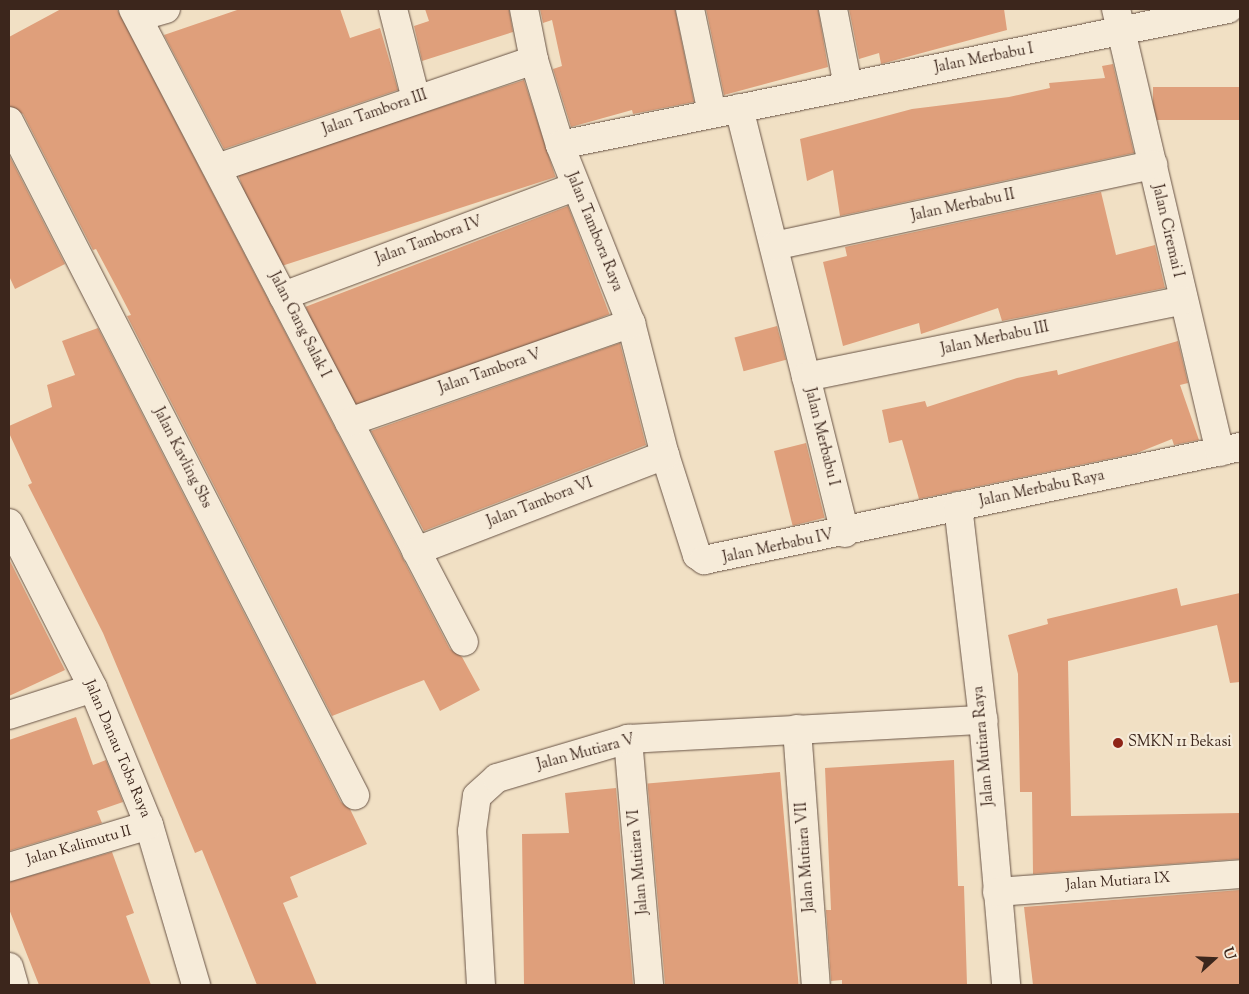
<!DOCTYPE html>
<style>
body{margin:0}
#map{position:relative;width:1249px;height:994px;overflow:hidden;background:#f1e0c4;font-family:"Sorts Mill Goudy",serif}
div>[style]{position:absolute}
.building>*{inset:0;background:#df9f7b;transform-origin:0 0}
.roads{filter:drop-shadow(0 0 1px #695446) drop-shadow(0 0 1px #695446)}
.minor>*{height:28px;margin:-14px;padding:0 14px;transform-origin:14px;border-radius:14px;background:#f6ebd9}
.dots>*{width:14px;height:14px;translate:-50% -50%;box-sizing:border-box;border:2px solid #f6ebd9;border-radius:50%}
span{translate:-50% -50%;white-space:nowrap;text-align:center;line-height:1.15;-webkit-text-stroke:4.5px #f6ebd9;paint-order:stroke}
.street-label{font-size:15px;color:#3c261c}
.poi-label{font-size:15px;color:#3c261c}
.left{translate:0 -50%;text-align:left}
.frame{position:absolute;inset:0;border:10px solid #3c261c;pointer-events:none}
.north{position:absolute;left:1189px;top:934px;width:50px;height:50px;-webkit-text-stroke:4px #f6ebd9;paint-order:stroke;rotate:70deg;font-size:14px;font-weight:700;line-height:20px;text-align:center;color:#3c261c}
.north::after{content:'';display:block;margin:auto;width:18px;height:22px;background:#3c261c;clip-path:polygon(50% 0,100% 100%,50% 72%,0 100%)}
</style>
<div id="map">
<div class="building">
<i style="clip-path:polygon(61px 9px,117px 9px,450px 649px,462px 657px,480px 690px,440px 711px,424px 680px,332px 716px,127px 316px,131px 315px,118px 290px,96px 249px,93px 250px,23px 114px,9px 106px,9px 37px)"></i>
<i style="clip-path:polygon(240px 9px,340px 9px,350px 38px,380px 28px,398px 90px,224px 149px,164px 35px)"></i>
<i style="clip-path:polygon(425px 9px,509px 9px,513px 32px,422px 61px,414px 26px,429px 21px)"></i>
<i style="clip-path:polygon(540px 9px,675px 9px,694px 102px,633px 114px,632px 110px,571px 127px,553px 69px,562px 66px,552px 20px,543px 23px)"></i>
<i style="clip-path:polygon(706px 9px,818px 9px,828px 67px,724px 95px)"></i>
<i style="clip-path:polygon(849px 9px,1004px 9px,1007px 30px,881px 64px,879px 53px,859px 59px)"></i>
<i style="clip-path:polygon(1113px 64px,1134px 153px,840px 216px,833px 170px,807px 181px,800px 139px,912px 109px,1009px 97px,1050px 88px,1049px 83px,1105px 78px,1102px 66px)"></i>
<i style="left:524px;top:80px;width:102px;height:301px;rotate:72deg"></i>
<i style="left:1240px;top:87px;width:33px;height:87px;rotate:90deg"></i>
<i style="clip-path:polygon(9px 155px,65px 264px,15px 289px,9px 276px)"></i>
<i style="clip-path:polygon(1101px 192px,1116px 255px,1155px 245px,1165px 288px,1002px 321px,998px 308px,921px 334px,919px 323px,843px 346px,823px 262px,847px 256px,845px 247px)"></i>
<i style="left:568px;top:206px;width:116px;height:281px;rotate:69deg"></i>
<i style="left:777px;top:326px;width:35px;height:44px;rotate:75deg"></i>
<i style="clip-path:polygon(98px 328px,341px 802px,350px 809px,367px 844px,290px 877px,298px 897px,283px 903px,317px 985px,257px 985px,202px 850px,195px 853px,103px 633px,28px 485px,32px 483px,9px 433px,9px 426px,52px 407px,47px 385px,75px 375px,62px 341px)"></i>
<i style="clip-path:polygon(1178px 341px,1188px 383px,1180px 385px,1199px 440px,1174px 445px,1172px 439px,1137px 453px,919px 499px,902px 440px,889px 443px,882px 410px,925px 401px,927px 407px,1017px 378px,1057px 370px,1058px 375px)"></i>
<i style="clip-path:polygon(620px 343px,646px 445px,424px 531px,371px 431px)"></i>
<i style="left:806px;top:443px;width:77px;height:33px;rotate:76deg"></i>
<i style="clip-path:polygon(9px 559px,65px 670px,9px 696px)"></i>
<i style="clip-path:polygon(1177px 588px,1181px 606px,1240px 593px,1240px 682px,1230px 683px,1217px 625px,1068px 661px,1071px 816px,1240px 813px,1240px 859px,1033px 874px,1032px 792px,1020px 792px,1018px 674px,1008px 635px,1048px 624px,1047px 619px)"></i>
<i style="clip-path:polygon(76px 717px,93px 765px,106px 760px,123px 802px,97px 811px,102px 823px,9px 851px,9px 740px)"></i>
<i style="clip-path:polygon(954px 760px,958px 886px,964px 886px,967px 985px,842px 985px,842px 980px,831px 981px,826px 910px,831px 910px,825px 768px)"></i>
<i style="left:780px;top:772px;width:214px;height:133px;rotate:85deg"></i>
<i style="clip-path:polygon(616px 788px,633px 985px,524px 985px,522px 834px,569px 833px,565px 793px)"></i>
<i style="clip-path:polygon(112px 852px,134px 913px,126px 916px,151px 985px,39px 985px,9px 909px,9px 882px)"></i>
<i style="clip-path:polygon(1240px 890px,1240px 985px,1033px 985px,1024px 907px)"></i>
</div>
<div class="roads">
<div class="minor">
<i style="left:133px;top:9px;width:714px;rotate:62.39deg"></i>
<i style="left:393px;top:9px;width:93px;rotate:75.7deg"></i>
<i style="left:524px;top:9px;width:52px;rotate:78.9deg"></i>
<i style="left:534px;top:60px;width:89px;rotate:73deg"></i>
<i style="left:560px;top:145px;width:192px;rotate:68.3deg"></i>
<i style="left:631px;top:323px;width:136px;rotate:75.6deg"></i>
<i style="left:665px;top:455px;width:105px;rotate:72.3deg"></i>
<i style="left:697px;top:555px;width:9px;rotate:36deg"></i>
<i style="left:704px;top:560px;width:548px;rotate:-11.9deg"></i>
<i style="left:690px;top:9px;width:106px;rotate:78.1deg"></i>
<i style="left:833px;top:9px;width:78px;rotate:79deg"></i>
<i style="left:1116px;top:9px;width:455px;rotate:76.8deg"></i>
<i style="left:138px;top:17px;width:29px;rotate:-16deg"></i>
<i style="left:739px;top:108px;width:438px;rotate:76deg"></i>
<i style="left:9px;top:121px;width:758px;rotate:62.83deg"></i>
<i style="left:560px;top:145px;width:682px;rotate:-11.51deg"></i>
<i style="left:217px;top:168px;width:335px;rotate:-18.8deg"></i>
<i style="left:774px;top:246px;width:388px;rotate:-12.1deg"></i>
<i style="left:283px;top:296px;width:312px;rotate:-20.5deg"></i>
<i style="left:806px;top:377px;width:385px;rotate:-11.5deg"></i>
<i style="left:349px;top:422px;width:299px;rotate:-19.3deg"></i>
<i style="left:958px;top:506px;width:215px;rotate:83.3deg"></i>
<i style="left:983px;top:720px;width:266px;rotate:85deg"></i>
<i style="left:9px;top:523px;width:185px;rotate:63deg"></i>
<i style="left:93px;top:688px;width:148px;rotate:67.8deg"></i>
<i style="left:149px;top:825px;width:167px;rotate:73.6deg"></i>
<i style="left:416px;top:551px;width:267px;rotate:-21.1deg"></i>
<i style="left:9px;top:715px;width:88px;rotate:-17.8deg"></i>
<i style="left:797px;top:729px;width:257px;rotate:85.8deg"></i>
<i style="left:628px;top:739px;width:247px;rotate:85.1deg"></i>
<i style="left:9px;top:867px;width:146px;rotate:-16.7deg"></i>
<i style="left:997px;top:892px;width:244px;rotate:-4.2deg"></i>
<i style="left:9px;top:967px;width:19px;rotate:74deg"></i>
<i style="left:481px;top:985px;width:154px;rotate:-93.3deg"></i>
<i style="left:472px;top:831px;width:35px;rotate:-82deg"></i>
<i style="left:477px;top:796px;width:27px;rotate:-42deg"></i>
<i style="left:497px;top:778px;width:137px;rotate:-16.6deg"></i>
<i style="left:628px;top:739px;width:356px;rotate:-3.1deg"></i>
</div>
</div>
<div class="dots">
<i style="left:1118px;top:743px;background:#8f2418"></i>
</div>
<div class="street-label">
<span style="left:984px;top:59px;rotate:-11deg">Jalan Merbabu I</span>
<span style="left:375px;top:113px;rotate:-19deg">Jalan Tambora III</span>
<span style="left:963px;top:206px;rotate:-12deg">Jalan Merbabu II</span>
<span style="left:1167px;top:231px;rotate:77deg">Jalan Ciremai I</span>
<span style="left:594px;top:232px;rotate:68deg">Jalan Tambora Raya</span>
<span style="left:429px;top:241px;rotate:-20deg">Jalan Tambora IV</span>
<span style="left:299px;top:325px;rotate:63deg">Jalan Gang Salak I</span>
<span style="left:995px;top:339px;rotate:-12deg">Jalan Merbabu III</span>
<span style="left:490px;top:372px;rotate:-19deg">Jalan Tambora V</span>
<span style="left:821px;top:437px;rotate:76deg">Jalan Merbabu I</span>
<span style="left:182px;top:458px;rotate:63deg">Jalan Kavling Sbs</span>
<span style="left:1042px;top:489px;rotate:-12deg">Jalan Merbabu Raya</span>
<span style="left:540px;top:503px;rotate:-21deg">Jalan Tambora VI</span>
<span style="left:778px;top:547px;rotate:-12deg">Jalan Merbabu IV</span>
<span style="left:984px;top:746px;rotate:-95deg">Jalan Mutiara Raya</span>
<span style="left:117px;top:749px;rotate:67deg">Jalan Danau Toba Raya</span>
<span style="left:586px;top:753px;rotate:-15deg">Jalan Mutiara V</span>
<span style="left:79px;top:846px;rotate:-16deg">Jalan Kalimutu II</span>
<span style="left:806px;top:857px;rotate:-94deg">Jalan Mutiara VII</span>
<span style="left:639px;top:862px;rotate:-95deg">Jalan Mutiara VI</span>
<span style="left:1118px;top:882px;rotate:-4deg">Jalan Mutiara IX</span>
</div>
<div class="poi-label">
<span class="left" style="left:1128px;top:743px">SMKN 11 Bekasi</span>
</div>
<div class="frame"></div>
<div class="north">U</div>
</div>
